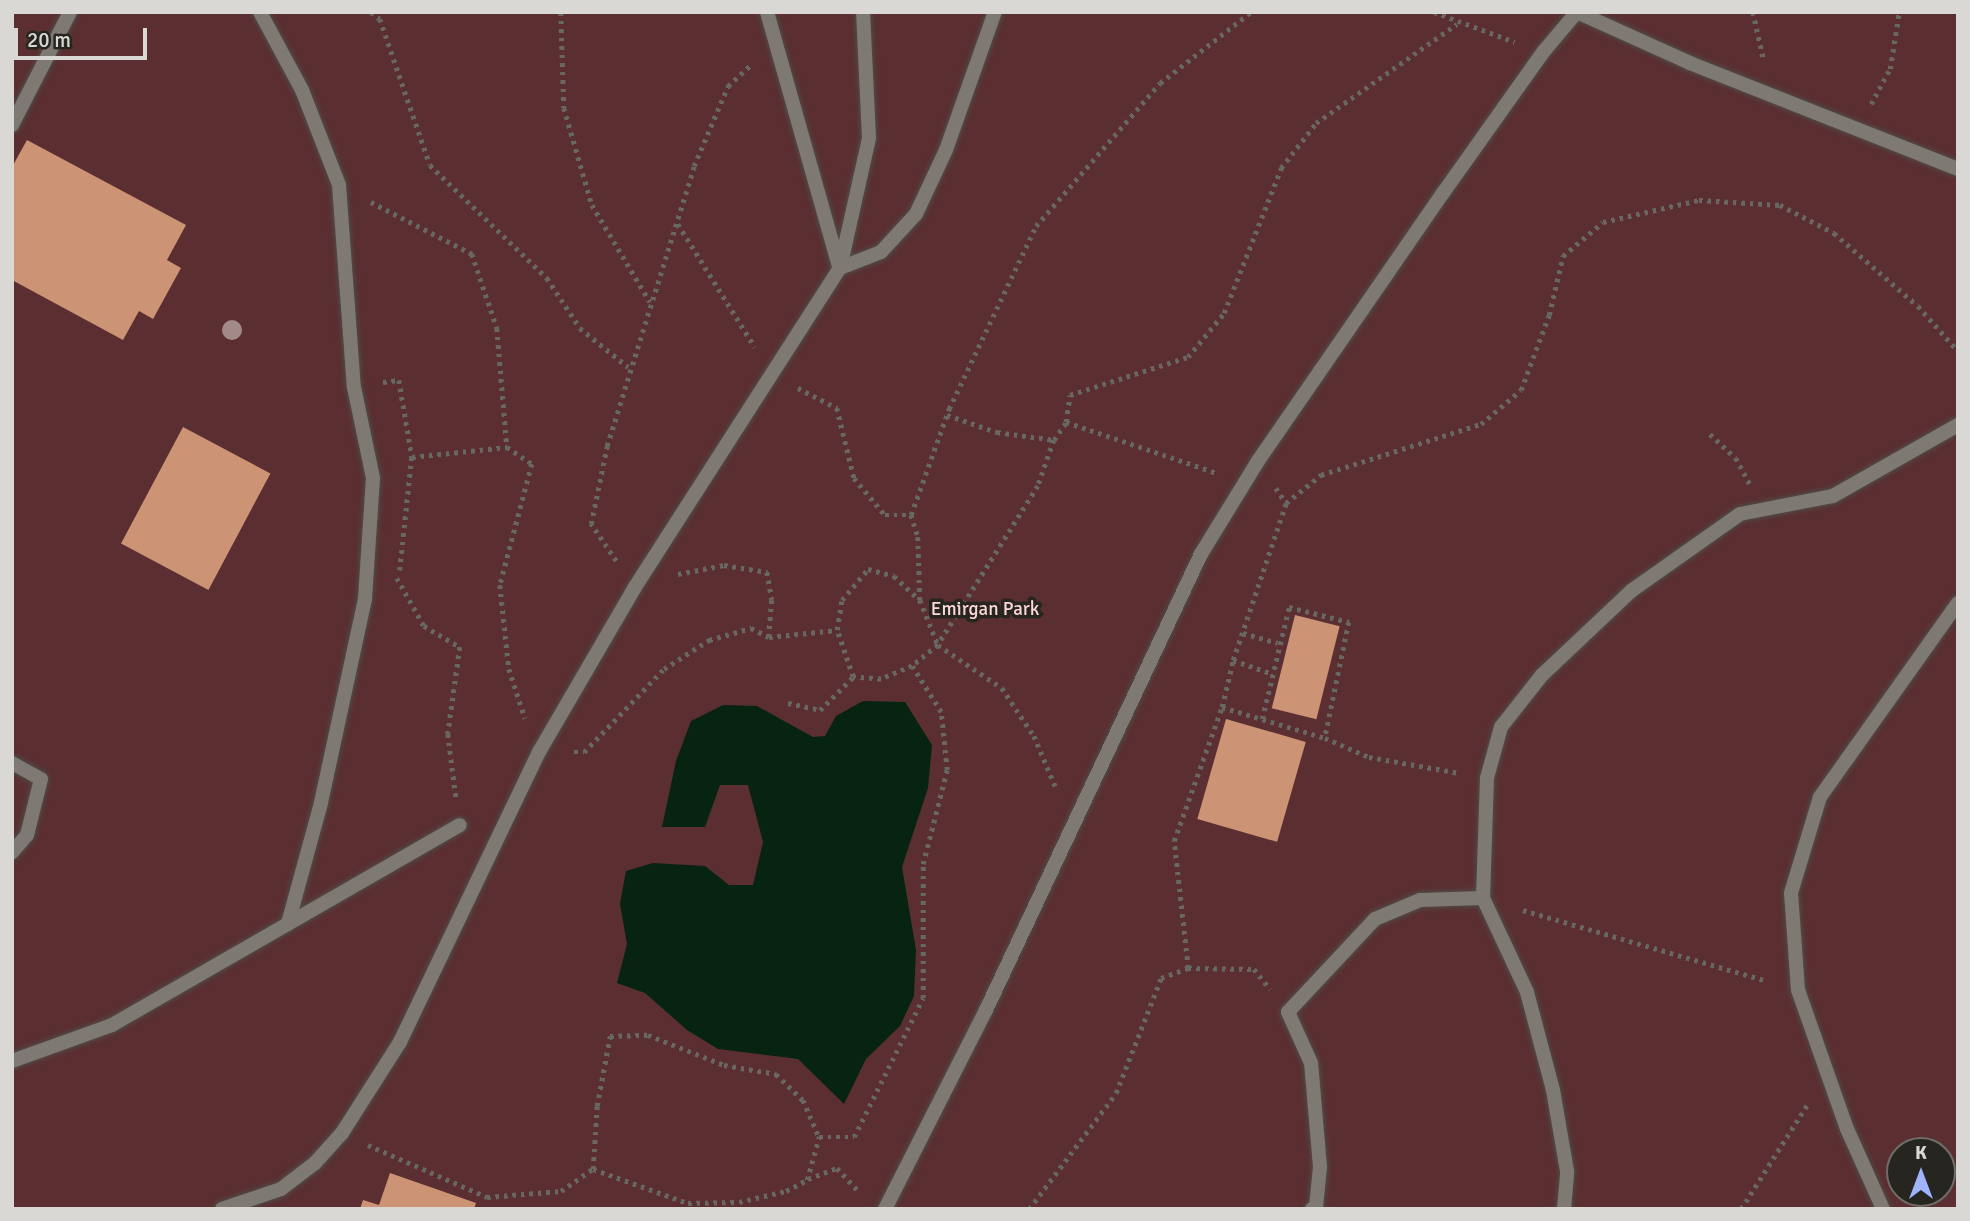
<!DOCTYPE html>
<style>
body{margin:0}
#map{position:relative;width:1970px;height:1221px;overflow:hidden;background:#312e28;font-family:Signika,sans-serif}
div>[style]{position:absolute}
.green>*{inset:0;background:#5b2f32}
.water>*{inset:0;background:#072311}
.building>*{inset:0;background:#cc9374;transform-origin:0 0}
.path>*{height:4.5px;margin-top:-2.25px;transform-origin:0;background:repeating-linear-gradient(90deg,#696762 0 3.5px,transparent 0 8.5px)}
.roads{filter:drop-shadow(0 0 2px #4f4c48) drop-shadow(0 0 2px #4f4c48)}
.service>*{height:14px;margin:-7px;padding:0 7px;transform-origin:7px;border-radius:7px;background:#7e7a73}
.trees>*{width:20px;height:20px;margin:-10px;border-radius:50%;background:#a18a88}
span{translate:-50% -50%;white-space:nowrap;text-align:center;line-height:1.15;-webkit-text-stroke:7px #27251f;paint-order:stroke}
.park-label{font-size:19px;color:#fdd6d7}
.frame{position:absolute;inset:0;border:14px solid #d9d8d4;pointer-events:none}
.north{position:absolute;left:1886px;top:1137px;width:70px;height:70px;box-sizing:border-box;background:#27251f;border:2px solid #6e6d67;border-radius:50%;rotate:0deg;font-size:19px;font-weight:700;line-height:28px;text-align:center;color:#d9d8d4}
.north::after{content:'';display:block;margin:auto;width:24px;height:32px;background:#a0b3fd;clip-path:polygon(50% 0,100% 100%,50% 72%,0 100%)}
.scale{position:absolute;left:14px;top:28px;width:133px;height:32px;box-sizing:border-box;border:4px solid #d9d8d4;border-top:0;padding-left:9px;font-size:21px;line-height:24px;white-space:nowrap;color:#d9d8d4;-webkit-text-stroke:5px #27251f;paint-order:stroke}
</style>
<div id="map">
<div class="green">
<i style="clip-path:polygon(evenodd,12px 12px,1958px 12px,1958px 1209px,12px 1209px,12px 12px,1900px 1151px,1942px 1151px,1942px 1193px,1900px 1193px,1900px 1151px)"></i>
</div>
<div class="water">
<i style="clip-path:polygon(863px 701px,905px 702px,932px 745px,928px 788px,902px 867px,916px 950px,914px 996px,900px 1026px,866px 1059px,844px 1104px,798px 1059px,718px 1049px,687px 1030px,645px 993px,617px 983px,627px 944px,620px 904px,626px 871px,653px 863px,705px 866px,729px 885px,753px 885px,763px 842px,748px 785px,720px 785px,705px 827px,662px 827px,676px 761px,691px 721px,723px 705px,757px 706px,813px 737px,825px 736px,836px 716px)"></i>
</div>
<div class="building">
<i style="clip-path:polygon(27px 140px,186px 225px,167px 260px,181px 268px,153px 319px,139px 311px,123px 340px,12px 280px,12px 167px)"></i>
<i style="left:183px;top:427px;width:99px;height:132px;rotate:28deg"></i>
<i style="left:1295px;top:615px;width:46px;height:96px;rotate:14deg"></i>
<i style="left:1226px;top:719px;width:83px;height:104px;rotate:16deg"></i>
<i style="clip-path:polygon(390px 1173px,476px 1203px,474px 1209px,360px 1209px,363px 1200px,379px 1205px)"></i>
</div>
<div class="path">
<i style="left:371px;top:12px;width:11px;rotate:38deg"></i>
<i style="left:380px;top:19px;width:154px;rotate:71.1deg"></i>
<i style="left:430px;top:165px;width:163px;rotate:44deg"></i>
<i style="left:547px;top:278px;width:60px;rotate:56.6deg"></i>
<i style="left:580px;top:328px;width:62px;rotate:39.1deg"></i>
<i style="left:561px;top:12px;width:96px;rotate:88.2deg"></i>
<i style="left:564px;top:108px;width:101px;rotate:73.9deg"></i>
<i style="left:592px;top:205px;width:113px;rotate:59.1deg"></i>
<i style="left:1434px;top:12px;width:86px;rotate:20.3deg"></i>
<i style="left:1753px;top:12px;width:50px;rotate:77.3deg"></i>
<i style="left:1871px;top:104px;width:40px;rotate:-62deg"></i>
<i style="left:1890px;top:69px;width:58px;rotate:-81deg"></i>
<i style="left:371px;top:202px;width:114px;rotate:27.2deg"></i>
<i style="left:472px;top:254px;width:78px;rotate:71.3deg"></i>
<i style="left:497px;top:328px;width:119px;rotate:85.2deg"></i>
<i style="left:678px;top:224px;width:145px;rotate:58deg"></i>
<i style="left:383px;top:382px;width:16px;rotate:-7deg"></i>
<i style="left:399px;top:380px;width:78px;rotate:80.4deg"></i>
<i style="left:412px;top:457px;width:114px;rotate:96.1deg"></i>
<i style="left:798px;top:388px;width:44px;rotate:27.1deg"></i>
<i style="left:837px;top:408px;width:72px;rotate:76.3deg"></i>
<i style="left:854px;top:478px;width:48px;rotate:50deg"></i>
<i style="left:885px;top:515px;width:26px"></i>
<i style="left:911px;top:515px;width:23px;rotate:72deg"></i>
<i style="left:918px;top:537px;width:63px;rotate:88.2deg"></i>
<i style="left:947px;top:415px;width:53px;rotate:18.8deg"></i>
<i style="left:997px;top:432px;width:58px;rotate:8deg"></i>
<i style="left:1054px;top:440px;width:22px;rotate:-56deg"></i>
<i style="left:1066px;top:422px;width:159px;rotate:18.7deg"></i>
<i style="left:1066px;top:422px;width:27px;rotate:-82deg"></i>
<i style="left:1070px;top:395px;width:124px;rotate:-17.9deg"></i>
<i style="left:1188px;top:357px;width:57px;rotate:-50.7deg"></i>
<i style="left:1224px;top:313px;width:156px;rotate:-68.5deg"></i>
<i style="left:1281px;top:168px;width:57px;rotate:-52.1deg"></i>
<i style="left:1316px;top:123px;width:172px;rotate:-35.1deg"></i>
<i style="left:1710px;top:434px;width:35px;rotate:43deg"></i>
<i style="left:1736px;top:458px;width:30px;rotate:62deg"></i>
<i style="left:1054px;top:440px;width:49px;rotate:109.2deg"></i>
<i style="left:1038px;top:486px;width:188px;rotate:122.2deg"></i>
<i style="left:938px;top:645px;width:33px;rotate:141deg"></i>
<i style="left:912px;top:666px;width:34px;rotate:157deg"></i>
<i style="left:881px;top:679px;width:28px;rotate:-176deg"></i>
<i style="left:853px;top:677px;width:50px;rotate:-108.8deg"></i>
<i style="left:837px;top:630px;width:30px;rotate:-81deg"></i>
<i style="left:842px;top:600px;width:40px;rotate:-50deg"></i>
<i style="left:868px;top:569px;width:27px;rotate:15deg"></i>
<i style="left:894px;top:576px;width:35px;rotate:43deg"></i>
<i style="left:920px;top:600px;width:48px;rotate:68.2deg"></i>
<i style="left:938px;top:645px;width:77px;rotate:33.9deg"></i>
<i style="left:1002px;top:688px;width:58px;rotate:56.3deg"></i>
<i style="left:1034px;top:736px;width:59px;rotate:66.9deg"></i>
<i style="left:412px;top:457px;width:96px;rotate:-6deg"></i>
<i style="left:507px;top:447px;width:30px;rotate:34deg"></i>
<i style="left:532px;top:464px;width:125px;rotate:104.8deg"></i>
<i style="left:500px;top:585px;width:84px;rotate:83.9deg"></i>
<i style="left:509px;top:669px;width:52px;rotate:71.9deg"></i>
<i style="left:1276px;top:488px;width:18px;rotate:56deg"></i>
<i style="left:911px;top:515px;width:113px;rotate:-70.3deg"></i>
<i style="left:949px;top:409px;width:203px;rotate:-64.6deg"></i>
<i style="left:1036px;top:226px;width:189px;rotate:-49.1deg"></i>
<i style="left:1160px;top:83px;width:115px;rotate:-38deg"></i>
<i style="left:616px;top:561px;width:45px;rotate:-124deg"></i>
<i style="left:591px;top:524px;width:80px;rotate:-78.4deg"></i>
<i style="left:607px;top:446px;width:293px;rotate:-72.7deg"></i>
<i style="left:694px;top:166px;width:87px;rotate:-67deg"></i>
<i style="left:728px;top:86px;width:33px;rotate:-43deg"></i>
<i style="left:678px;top:574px;width:47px;rotate:-11.1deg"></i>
<i style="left:724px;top:565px;width:44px;rotate:9.2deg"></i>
<i style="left:767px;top:572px;width:28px;rotate:80deg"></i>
<i style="left:772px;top:600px;width:37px;rotate:95deg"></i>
<i style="left:397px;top:578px;width:55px;rotate:60.6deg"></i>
<i style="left:424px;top:626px;width:42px;rotate:30.3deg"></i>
<i style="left:460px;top:647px;width:88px;rotate:97.9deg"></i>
<i style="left:448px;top:734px;width:64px;rotate:82.8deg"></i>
<i style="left:1243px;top:633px;width:36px;rotate:16deg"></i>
<i style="left:1233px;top:660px;width:42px;rotate:19.3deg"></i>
<i style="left:788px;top:703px;width:33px;rotate:12deg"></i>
<i style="left:820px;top:710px;width:47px;rotate:-45deg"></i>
<i style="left:1222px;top:707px;width:108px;rotate:16.8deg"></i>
<i style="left:1325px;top:738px;width:48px;rotate:23.4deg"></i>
<i style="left:1369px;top:757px;width:92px;rotate:10deg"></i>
<i style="left:1262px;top:719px;width:115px;rotate:-76.4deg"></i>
<i style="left:1289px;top:607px;width:62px;rotate:14deg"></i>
<i style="left:1349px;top:622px;width:118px;rotate:101.7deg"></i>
<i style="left:574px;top:752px;width:10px"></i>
<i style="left:584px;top:752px;width:115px;rotate:-46.1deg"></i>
<i style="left:664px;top:669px;width:54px;rotate:-32.8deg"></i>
<i style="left:709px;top:640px;width:44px;rotate:-15.9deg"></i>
<i style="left:751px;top:628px;width:20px;rotate:27deg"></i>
<i style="left:769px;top:637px;width:68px;rotate:-5.9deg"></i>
<i style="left:1523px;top:910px;width:254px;rotate:16.2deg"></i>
<i style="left:1188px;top:968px;width:128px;rotate:-96.3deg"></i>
<i style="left:1174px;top:841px;width:142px;rotate:-70.3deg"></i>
<i style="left:1222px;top:707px;width:48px;rotate:-76.8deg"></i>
<i style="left:1233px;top:660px;width:166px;rotate:-71.3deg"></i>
<i style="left:1286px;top:503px;width:45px;rotate:-38.7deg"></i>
<i style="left:1321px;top:475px;width:168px;rotate:-17.7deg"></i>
<i style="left:1481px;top:424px;width:52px;rotate:-40.4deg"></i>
<i style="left:1521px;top:390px;width:80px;rotate:-69.5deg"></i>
<i style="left:1549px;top:315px;width:61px;rotate:-76.7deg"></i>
<i style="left:1563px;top:256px;width:52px;rotate:-40.4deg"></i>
<i style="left:1603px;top:222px;width:98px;rotate:-12.9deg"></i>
<i style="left:1699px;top:200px;width:81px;rotate:3.5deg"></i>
<i style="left:1780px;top:205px;width:61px;rotate:27.4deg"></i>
<i style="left:1834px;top:233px;width:111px;rotate:41deg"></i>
<i style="left:1918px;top:306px;width:60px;rotate:48.4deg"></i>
<i style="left:368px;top:1145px;width:130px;rotate:23.6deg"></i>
<i style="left:487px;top:1197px;width:74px;rotate:-4.6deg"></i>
<i style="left:561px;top:1191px;width:39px;rotate:-35deg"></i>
<i style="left:593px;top:1169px;width:101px;rotate:19.7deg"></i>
<i style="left:688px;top:1203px;width:51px;rotate:-1.1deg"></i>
<i style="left:739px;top:1202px;width:48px;rotate:-13.2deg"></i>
<i style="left:786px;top:1191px;width:24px;rotate:-28deg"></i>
<i style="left:807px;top:1180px;width:45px;rotate:-74.4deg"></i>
<i style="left:593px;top:1169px;width:63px;rotate:-86.4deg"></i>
<i style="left:597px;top:1106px;width:71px;rotate:-79.5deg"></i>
<i style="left:610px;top:1036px;width:38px;rotate:-2deg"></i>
<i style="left:648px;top:1035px;width:82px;rotate:21.5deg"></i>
<i style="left:724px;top:1065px;width:53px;rotate:9.8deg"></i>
<i style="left:776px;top:1074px;width:37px;rotate:44deg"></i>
<i style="left:803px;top:1100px;width:40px;rotate:66.6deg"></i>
<i style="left:819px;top:1137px;width:35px"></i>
<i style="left:854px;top:1137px;width:155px;rotate:-63.6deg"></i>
<i style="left:923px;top:998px;width:134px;rotate:-90deg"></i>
<i style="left:923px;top:864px;width:97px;rotate:-75.7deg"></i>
<i style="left:947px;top:770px;width:58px;rotate:-95.9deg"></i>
<i style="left:941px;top:712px;width:54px;rotate:-122.2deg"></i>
<i style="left:808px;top:1179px;width:31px;rotate:-21deg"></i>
<i style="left:837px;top:1168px;width:34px;rotate:47deg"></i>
<i style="left:1029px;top:1209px;width:145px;rotate:-53.1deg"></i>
<i style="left:1116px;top:1093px;width:123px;rotate:-68.6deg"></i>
<i style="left:1161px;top:978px;width:29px;rotate:-20deg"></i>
<i style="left:1188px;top:968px;width:66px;rotate:0.9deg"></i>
<i style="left:1254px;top:969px;width:26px;rotate:51deg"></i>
<i style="left:1741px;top:1209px;width:123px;rotate:-57.6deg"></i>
</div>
<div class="roads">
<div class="service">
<i style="left:260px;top:12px;width:89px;rotate:61.7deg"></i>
<i style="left:302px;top:90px;width:102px;rotate:68.7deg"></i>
<i style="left:339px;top:185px;width:203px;rotate:85.8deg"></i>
<i style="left:354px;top:387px;width:93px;rotate:78.2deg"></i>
<i style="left:373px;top:478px;width:121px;rotate:93.8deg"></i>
<i style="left:365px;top:599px;width:209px;rotate:102.2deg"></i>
<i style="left:321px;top:803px;width:125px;rotate:105.3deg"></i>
<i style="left:767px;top:12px;width:265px;rotate:74.2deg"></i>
<i style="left:1577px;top:12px;width:124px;rotate:24.3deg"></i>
<i style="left:1690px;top:63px;width:288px;rotate:21.6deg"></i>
<i style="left:12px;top:125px;width:127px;rotate:-62.8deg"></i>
<i style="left:840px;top:268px;width:44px;rotate:-21.3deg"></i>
<i style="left:881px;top:252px;width:52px;rotate:-47.4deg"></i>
<i style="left:916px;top:214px;width:71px;rotate:-64.9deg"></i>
<i style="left:946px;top:150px;width:146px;rotate:-70.5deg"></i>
<i style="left:12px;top:763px;width:33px;rotate:29deg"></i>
<i style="left:41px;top:779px;width:58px;rotate:104deg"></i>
<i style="left:27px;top:835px;width:23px;rotate:131deg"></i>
<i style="left:12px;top:1061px;width:106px;rotate:-19.8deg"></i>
<i style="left:112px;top:1025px;width:401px;rotate:-29.9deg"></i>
<i style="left:222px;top:1209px;width:62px;rotate:-18.7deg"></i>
<i style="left:281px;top:1189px;width:43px;rotate:-37.4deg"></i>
<i style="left:315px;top:1163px;width:40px;rotate:-48deg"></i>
<i style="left:342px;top:1133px;width:108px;rotate:-57.5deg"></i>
<i style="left:400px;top:1042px;width:322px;rotate:-64.4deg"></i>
<i style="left:539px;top:752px;width:191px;rotate:-59.8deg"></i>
<i style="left:635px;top:587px;width:379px;rotate:-57.3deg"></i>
<i style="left:840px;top:268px;width:133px;rotate:-77.4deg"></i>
<i style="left:869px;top:138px;width:126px;rotate:-92.7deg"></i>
<i style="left:885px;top:1209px;width:223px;rotate:-63.1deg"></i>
<i style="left:986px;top:1010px;width:504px;rotate:-64.76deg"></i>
<i style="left:1201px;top:554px;width:109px;rotate:-58.5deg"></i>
<i style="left:1258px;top:461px;width:326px;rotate:-55.4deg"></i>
<i style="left:1443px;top:193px;width:174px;rotate:-54.6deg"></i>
<i style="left:1544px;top:51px;width:51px;rotate:-49.8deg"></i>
<i style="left:1312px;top:1209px;width:4px;rotate:-27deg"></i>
<i style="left:1316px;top:1207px;width:40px;rotate:-84.3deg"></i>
<i style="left:1320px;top:1167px;width:104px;rotate:-94.9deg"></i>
<i style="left:1311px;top:1063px;width:56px;rotate:-114.3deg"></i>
<i style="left:1288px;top:1012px;width:127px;rotate:-46.9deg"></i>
<i style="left:1375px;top:919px;width:49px;rotate:-22.9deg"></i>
<i style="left:1420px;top:900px;width:63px;rotate:-1.8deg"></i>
<i style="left:1564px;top:1209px;width:38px;rotate:-85deg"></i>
<i style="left:1567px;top:1171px;width:82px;rotate:-99.8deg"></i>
<i style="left:1553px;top:1090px;width:101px;rotate:-104.9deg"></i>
<i style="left:1527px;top:992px;width:104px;rotate:-115.1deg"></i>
<i style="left:1483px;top:898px;width:120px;rotate:-88.1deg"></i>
<i style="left:1487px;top:778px;width:53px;rotate:-74.6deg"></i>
<i style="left:1501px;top:727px;width:66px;rotate:-51.7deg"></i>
<i style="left:1542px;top:675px;width:122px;rotate:-43.3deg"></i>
<i style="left:1631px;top:591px;width:133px;rotate:-35.2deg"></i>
<i style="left:1740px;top:514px;width:95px;rotate:-11deg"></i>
<i style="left:1833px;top:496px;width:144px;rotate:-29.6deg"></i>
<i style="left:1883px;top:1209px;width:88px;rotate:-114.2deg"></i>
<i style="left:1847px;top:1129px;width:147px;rotate:-109.4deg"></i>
<i style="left:1798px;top:990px;width:97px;rotate:-94.1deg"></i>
<i style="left:1791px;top:893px;width:100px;rotate:-73.2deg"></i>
<i style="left:1820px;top:797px;width:238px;rotate:-54.6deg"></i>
</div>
</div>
<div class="trees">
<i style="left:232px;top:330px"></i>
</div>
<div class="park-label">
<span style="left:985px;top:610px">Emirgan Park</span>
</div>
<div class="frame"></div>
<div class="north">K</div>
<div class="scale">20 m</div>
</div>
